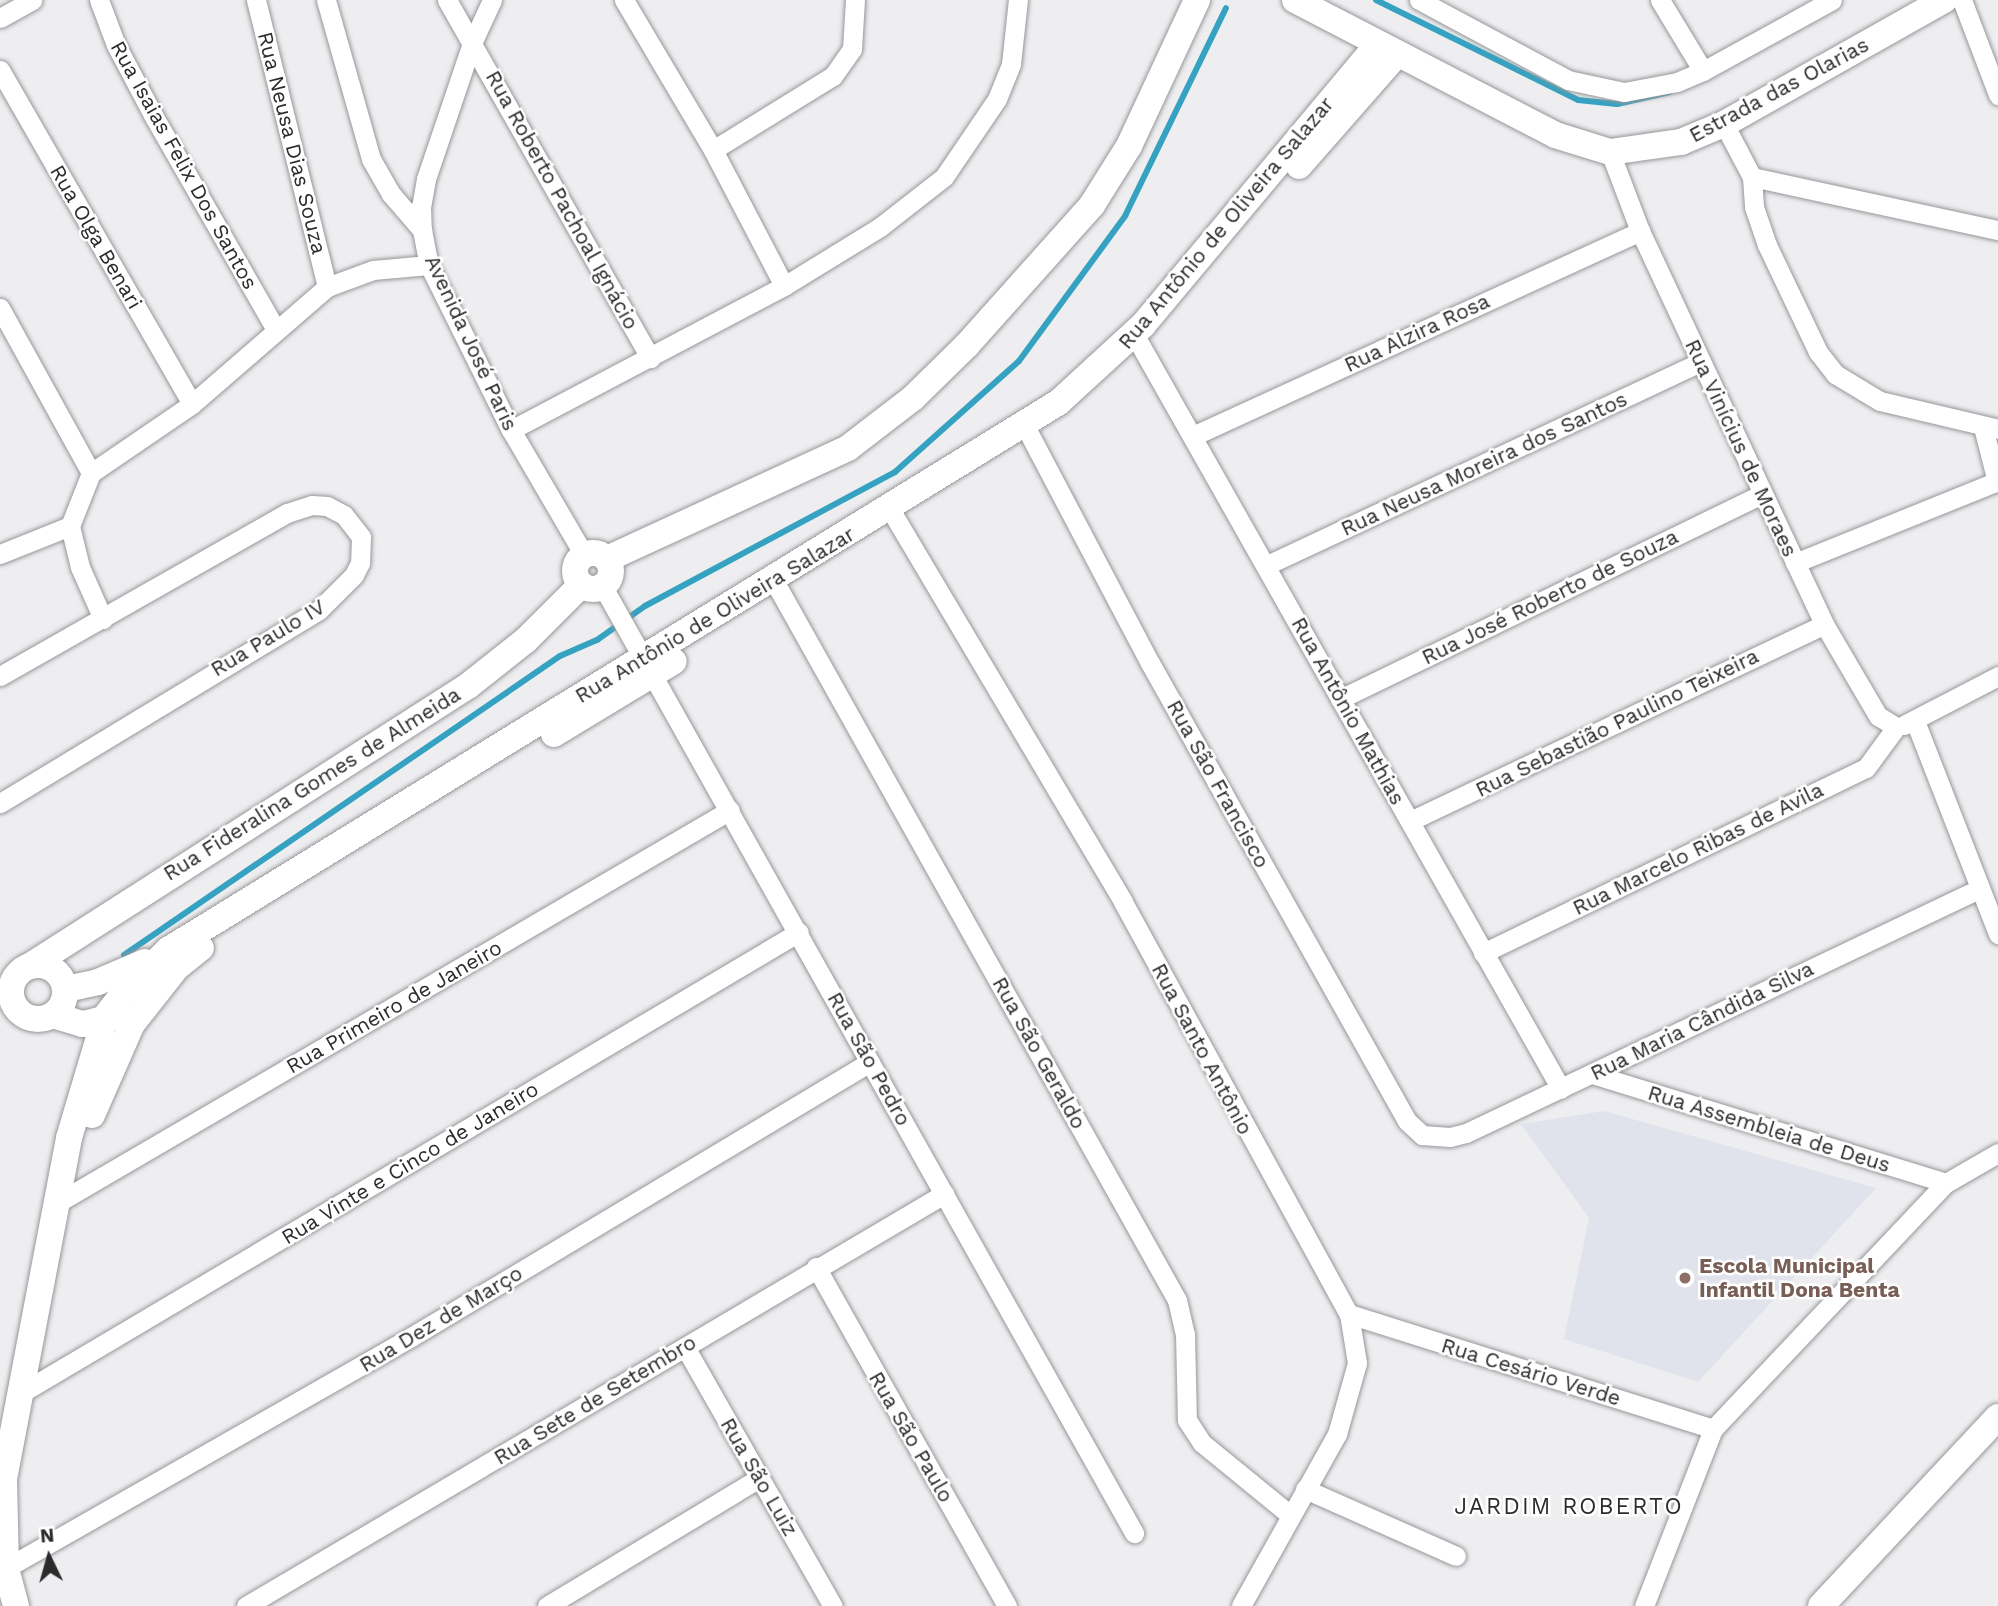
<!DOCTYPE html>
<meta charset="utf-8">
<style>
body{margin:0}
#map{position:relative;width:1998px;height:1606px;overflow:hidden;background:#eeeef1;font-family:"Work Sans",sans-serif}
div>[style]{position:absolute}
.built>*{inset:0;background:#e0e3ec}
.stream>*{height:6px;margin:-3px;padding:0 3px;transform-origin:3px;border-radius:3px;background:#36a2c1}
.roads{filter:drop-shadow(0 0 2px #969799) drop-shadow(0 0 2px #969799)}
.street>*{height:19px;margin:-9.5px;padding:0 9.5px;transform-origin:9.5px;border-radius:9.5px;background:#fff}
.secondary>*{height:26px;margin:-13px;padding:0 13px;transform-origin:13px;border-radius:13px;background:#fff}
.secondary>.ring{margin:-13px;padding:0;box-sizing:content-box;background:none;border:26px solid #fff;border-radius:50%}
.dots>*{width:19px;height:19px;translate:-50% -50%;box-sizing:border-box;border:4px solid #fff;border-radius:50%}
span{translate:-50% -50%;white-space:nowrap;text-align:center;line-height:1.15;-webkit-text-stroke:5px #fff;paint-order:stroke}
.street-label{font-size:21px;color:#2b2b2c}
.education-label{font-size:21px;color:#785e54;font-weight:700}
.left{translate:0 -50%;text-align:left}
.neighbourhood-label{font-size:23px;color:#2c2c2e;letter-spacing:2px}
.north{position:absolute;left:14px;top:1522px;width:70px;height:70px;-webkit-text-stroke:5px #fff;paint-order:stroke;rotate:355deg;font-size:19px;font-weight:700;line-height:28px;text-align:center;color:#2b2b2c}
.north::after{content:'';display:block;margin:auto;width:24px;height:32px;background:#2b2b2c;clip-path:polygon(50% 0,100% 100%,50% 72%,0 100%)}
</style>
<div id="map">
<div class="built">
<i style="clip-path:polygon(1604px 1111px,1876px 1188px,1698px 1382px,1564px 1339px,1589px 1218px,1521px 1124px)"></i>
</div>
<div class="stream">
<i style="left:1376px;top:0;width:225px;rotate:26.3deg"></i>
<i style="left:1578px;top:100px;width:39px;rotate:6deg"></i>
<i style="left:1617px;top:104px;width:54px;rotate:-12.8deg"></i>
<i style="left:124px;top:955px;width:529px;rotate:-34.44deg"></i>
<i style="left:560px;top:656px;width:40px;rotate:-23.4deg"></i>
<i style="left:597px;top:640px;width:59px;rotate:-35.3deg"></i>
<i style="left:645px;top:606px;width:284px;rotate:-28.2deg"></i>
<i style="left:895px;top:472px;width:166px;rotate:-41.8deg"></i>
<i style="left:1019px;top:361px;width:180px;rotate:-53.8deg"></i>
<i style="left:1125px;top:216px;width:231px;rotate:-64.1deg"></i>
</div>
<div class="roads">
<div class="street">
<i style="left:99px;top:0;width:48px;rotate:69.3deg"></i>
<i style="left:116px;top:45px;width:79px;rotate:62.1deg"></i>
<i style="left:153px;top:115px;width:245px;rotate:60.2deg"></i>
<i style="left:256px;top:0;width:296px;rotate:76.1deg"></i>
<i style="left:326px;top:0;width:165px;rotate:74.2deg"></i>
<i style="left:371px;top:159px;width:40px;rotate:60.3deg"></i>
<i style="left:391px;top:194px;width:48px;rotate:49.3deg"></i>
<i style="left:447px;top:0;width:412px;rotate:60.4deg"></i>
<i style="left:492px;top:0;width:47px;rotate:114.9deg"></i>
<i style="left:472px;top:43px;width:144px;rotate:108.7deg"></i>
<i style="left:426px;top:179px;width:27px;rotate:100deg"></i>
<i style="left:421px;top:206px;width:24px;rotate:88deg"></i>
<i style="left:422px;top:230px;width:36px;rotate:79deg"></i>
<i style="left:429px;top:265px;width:184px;rotate:63.6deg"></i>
<i style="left:511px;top:430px;width:145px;rotate:59.7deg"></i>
<i style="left:624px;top:0;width:174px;rotate:59.3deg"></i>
<i style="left:713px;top:150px;width:153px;rotate:62.4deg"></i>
<i style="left:1419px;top:0;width:169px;rotate:28.2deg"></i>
<i style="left:1568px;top:80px;width:57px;rotate:12.1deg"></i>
<i style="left:1624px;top:92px;width:54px;rotate:-10.7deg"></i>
<i style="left:1677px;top:82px;width:28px;rotate:-23deg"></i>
<i style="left:1703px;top:71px;width:147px;rotate:-28.8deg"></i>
<i style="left:1660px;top:0;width:83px;rotate:58.8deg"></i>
<i style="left:1962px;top:0;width:102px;rotate:69.2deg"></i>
<i style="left:0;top:18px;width:37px;rotate:-29deg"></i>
<i style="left:0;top:70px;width:385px;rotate:60.1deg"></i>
<i style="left:1724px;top:124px;width:60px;rotate:62.2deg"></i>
<i style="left:1752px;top:177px;width:30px;rotate:86deg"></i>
<i style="left:1754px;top:207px;width:40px;rotate:71.1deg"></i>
<i style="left:1767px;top:245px;width:119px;rotate:64.5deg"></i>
<i style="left:1818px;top:352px;width:28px;rotate:52deg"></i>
<i style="left:1835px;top:374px;width:52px;rotate:31deg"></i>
<i style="left:1880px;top:401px;width:121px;rotate:13.3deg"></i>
<i style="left:713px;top:150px;width:141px;rotate:-31.7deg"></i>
<i style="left:833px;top:76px;width:33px;rotate:-55deg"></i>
<i style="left:852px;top:49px;width:49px;rotate:-86.5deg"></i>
<i style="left:1610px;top:152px;width:85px;rotate:69.2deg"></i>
<i style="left:1640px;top:231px;width:434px;rotate:64.9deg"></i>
<i style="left:1824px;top:624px;width:107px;rotate:59.6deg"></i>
<i style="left:1878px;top:716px;width:21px;rotate:31deg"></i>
<i style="left:1752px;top:177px;width:252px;rotate:12.2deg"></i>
<i style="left:0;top:308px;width:188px;rotate:61.1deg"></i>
<i style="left:1134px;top:334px;width:867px;rotate:60.51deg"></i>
<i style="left:1025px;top:426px;width:268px;rotate:62.2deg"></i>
<i style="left:1150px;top:663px;width:525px;rotate:60.7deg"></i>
<i style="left:1407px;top:1121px;width:21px;rotate:43deg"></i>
<i style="left:1422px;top:1135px;width:28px;rotate:4deg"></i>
<i style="left:1450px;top:1137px;width:16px;rotate:-14deg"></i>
<i style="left:1466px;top:1133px;width:568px;rotate:-25.44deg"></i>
<i style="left:1983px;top:427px;width:57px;rotate:75.7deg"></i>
<i style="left:511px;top:430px;width:309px;rotate:-27.8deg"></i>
<i style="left:784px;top:286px;width:113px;rotate:-31.6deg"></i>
<i style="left:880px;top:227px;width:81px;rotate:-38deg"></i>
<i style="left:944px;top:177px;width:94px;rotate:-55.8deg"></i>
<i style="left:997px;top:99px;width:38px;rotate:-68deg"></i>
<i style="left:1011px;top:64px;width:64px;rotate:-83.8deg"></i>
<i style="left:1195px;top:435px;width:490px;rotate:-24.6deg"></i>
<i style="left:890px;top:509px;width:457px;rotate:59.3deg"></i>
<i style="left:1123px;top:902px;width:470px;rotate:61.3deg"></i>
<i style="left:1349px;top:1314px;width:50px;rotate:80.7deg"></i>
<i style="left:1357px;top:1363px;width:74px;rotate:105.7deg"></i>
<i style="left:1337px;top:1434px;width:197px;rotate:119.2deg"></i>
<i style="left:0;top:554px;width:75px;rotate:-21.8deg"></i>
<i style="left:1795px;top:563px;width:219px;rotate:-22deg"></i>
<i style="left:1267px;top:565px;width:478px;rotate:-25.1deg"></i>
<i style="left:773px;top:579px;width:826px;rotate:60.74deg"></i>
<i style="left:1177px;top:1300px;width:35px;rotate:77deg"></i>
<i style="left:1185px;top:1334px;width:86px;rotate:88.7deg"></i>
<i style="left:1187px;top:1420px;width:27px;rotate:57deg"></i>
<i style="left:1202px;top:1443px;width:112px;rotate:39.2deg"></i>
<i style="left:603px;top:587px;width:1085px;rotate:60.69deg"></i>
<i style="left:103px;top:619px;width:57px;rotate:-113.9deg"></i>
<i style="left:80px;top:567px;width:42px;rotate:-103.7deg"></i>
<i style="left:70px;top:526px;width:57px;rotate:-68.4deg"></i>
<i style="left:91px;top:473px;width:122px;rotate:-34.3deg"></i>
<i style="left:192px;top:404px;width:179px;rotate:-40.9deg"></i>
<i style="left:327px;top:287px;width:49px;rotate:-20.3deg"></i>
<i style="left:373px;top:270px;width:56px;rotate:-5.1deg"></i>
<i style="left:0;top:676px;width:330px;rotate:-29.6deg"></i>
<i style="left:287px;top:513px;width:26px;rotate:-18deg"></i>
<i style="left:312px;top:505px;width:15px;rotate:4deg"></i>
<i style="left:327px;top:506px;width:19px;rotate:28deg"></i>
<i style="left:344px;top:515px;width:28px;rotate:52deg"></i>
<i style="left:361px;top:537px;width:26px;rotate:92deg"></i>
<i style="left:360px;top:563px;width:13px;rotate:117deg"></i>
<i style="left:354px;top:575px;width:49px;rotate:135deg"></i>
<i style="left:319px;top:610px;width:373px;rotate:148.8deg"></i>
<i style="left:1340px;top:699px;width:468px;rotate:-25.9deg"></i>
<i style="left:1915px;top:721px;width:229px;rotate:68.7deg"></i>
<i style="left:1904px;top:725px;width:106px;rotate:-27.5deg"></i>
<i style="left:1410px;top:821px;width:458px;rotate:-25.4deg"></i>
<i style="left:1483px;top:953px;width:425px;rotate:-25.8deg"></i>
<i style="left:1866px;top:768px;width:51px;rotate:-53.8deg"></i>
<i style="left:1592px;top:1074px;width:370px;rotate:17.1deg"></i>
<i style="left:57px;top:1203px;width:779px;rotate:-30.28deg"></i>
<i style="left:816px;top:1267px;width:389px;rotate:60.6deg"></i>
<i style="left:1349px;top:1314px;width:382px;rotate:17.5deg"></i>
<i style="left:685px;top:1347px;width:298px;rotate:60.3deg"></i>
<i style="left:21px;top:1393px;width:904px;rotate:-30.65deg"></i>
<i style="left:1305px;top:1489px;width:165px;rotate:23.9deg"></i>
<i style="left:6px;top:1568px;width:466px;rotate:-29.7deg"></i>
<i style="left:411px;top:1337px;width:535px;rotate:-30.93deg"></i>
<i style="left:246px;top:1606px;width:811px;rotate:-30.55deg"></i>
<i style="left:547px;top:1606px;width:248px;rotate:-31.1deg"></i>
<i style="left:1644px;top:1606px;width:190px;rotate:-68.7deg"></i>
<i style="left:1713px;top:1429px;width:339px;rotate:-46.6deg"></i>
<i style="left:1946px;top:1183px;width:60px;rotate:-30deg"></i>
</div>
<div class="secondary">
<i style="left:1295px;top:0;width:293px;rotate:27.4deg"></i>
<i style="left:1555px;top:135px;width:58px;rotate:17.2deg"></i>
<i style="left:1610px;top:152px;width:72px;rotate:-8deg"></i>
<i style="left:1681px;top:142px;width:47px;rotate:-22.7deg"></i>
<i style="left:1724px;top:124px;width:253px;rotate:-29.4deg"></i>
<i style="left:1299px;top:166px;width:149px;rotate:-48.8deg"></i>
<i class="ring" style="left:575px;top:553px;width:10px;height:10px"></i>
<i style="left:607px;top:559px;width:265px;rotate:-24.7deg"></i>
<i style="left:848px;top:448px;width:82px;rotate:-37.6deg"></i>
<i style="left:913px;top:398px;width:76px;rotate:-44.5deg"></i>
<i style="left:967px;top:345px;width:188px;rotate:-48.2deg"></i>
<i style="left:1092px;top:205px;width:70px;rotate:-57.9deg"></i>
<i style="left:1129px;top:146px;width:161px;rotate:-65deg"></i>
<i style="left:554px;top:734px;width:140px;rotate:-31.3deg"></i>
<i class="ring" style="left:11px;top:965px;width:28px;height:28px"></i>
<i style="left:30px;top:966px;width:520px;rotate:-32.59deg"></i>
<i style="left:468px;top:686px;width:74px;rotate:-38.4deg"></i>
<i style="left:526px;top:640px;width:78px;rotate:-45deg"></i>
<i style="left:66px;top:989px;width:33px;rotate:-12deg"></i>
<i style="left:98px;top:982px;width:51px;rotate:-23.1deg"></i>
<i style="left:53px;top:1015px;width:31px;rotate:17deg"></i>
<i style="left:83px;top:1024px;width:36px;rotate:-14deg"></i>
<i style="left:92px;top:1115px;width:99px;rotate:-66.3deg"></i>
<i style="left:132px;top:1024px;width:71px;rotate:-51.8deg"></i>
<i style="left:176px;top:968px;width:32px;rotate:-39deg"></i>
<i style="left:16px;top:1606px;width:39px;rotate:-105deg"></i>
<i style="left:6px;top:1568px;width:89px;rotate:-91.3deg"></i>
<i style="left:4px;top:1479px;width:347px;rotate:-79.2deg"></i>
<i style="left:69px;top:1138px;width:126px;rotate:-73.4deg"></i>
<i style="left:105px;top:1017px;width:31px;rotate:-52deg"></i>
<i style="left:124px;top:993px;width:62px;rotate:-44.3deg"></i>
<i style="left:168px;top:950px;width:1046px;rotate:-31.59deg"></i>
<i style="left:1059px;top:402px;width:114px;rotate:-42.5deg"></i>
<i style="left:1143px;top:325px;width:366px;rotate:-50.1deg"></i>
<i style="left:1821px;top:1606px;width:259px;rotate:-46.9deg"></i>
</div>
</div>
<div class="dots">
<i style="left:1685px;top:1278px;background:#8d6e63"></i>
</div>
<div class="street-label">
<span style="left:1779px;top:90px;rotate:-28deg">Estrada das Olarias</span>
<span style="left:292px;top:143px;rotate:76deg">Rua Neusa Dias Souza</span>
<span style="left:184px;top:165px;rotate:61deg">Rua Isaias Felix Dos Santos</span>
<span style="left:562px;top:200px;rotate:61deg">Rua Roberto Pachoal Ignácio</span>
<span style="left:1226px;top:223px;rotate:-50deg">Rua Antônio de Oliveira Salazar</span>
<span style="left:96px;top:237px;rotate:60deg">Rua Olga Benari</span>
<span style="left:1417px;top:333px;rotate:-25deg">Rua Alzira Rosa</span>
<span style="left:471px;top:343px;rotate:65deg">Avenida José Paris</span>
<span style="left:1741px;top:448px;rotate:65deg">Rua Vinícius de Moraes</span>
<span style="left:1484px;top:464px;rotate:-25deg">Rua Neusa Moreira dos Santos</span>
<span style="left:1550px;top:597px;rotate:-26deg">Rua José Roberto de Souza</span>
<span style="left:715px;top:615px;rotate:-31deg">Rua Antônio de Oliveira Salazar</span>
<span style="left:268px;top:638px;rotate:-31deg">Rua Paulo IV</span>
<span style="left:1348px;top:711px;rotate:61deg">Rua Antônio Mathias</span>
<span style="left:1617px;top:723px;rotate:-26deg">Rua Sebastião Paulino Teixeira</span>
<span style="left:312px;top:784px;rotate:-32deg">Rua Fideralina Gomes de Almeida</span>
<span style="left:1218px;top:784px;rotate:61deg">Rua São Francisco</span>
<span style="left:1698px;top:849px;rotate:-26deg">Rua Marcelo Ribas de Avila</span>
<span style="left:394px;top:1007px;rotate:-30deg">Rua Primeiro de Janeiro</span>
<span style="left:1702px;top:1021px;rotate:-26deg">Rua Maria Cândida Silva</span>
<span style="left:1202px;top:1049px;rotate:62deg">Rua Santo Antônio</span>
<span style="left:1039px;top:1053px;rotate:61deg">Rua São Geraldo</span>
<span style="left:869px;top:1059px;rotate:61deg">Rua São Pedro</span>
<span style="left:1769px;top:1129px;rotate:17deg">Rua Assembleia de Deus</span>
<span style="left:410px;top:1163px;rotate:-31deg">Rua Vinte e Cinco de Janeiro</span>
<span style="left:441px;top:1319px;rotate:-31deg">Rua Dez de Março</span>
<span style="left:1531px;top:1372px;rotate:17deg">Rua Cesário Verde</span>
<span style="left:595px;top:1400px;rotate:-31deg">Rua Sete de Setembro</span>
<span style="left:911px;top:1437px;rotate:60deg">Rua São Paulo</span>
<span style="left:759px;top:1477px;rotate:60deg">Rua São Luiz</span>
</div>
<div class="education-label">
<span class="left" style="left:1699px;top:1278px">Escola Municipal<br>Infantil Dona Benta</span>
</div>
<div class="neighbourhood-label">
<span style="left:1569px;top:1507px">JARDIM ROBERTO</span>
</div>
<div class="north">N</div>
</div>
